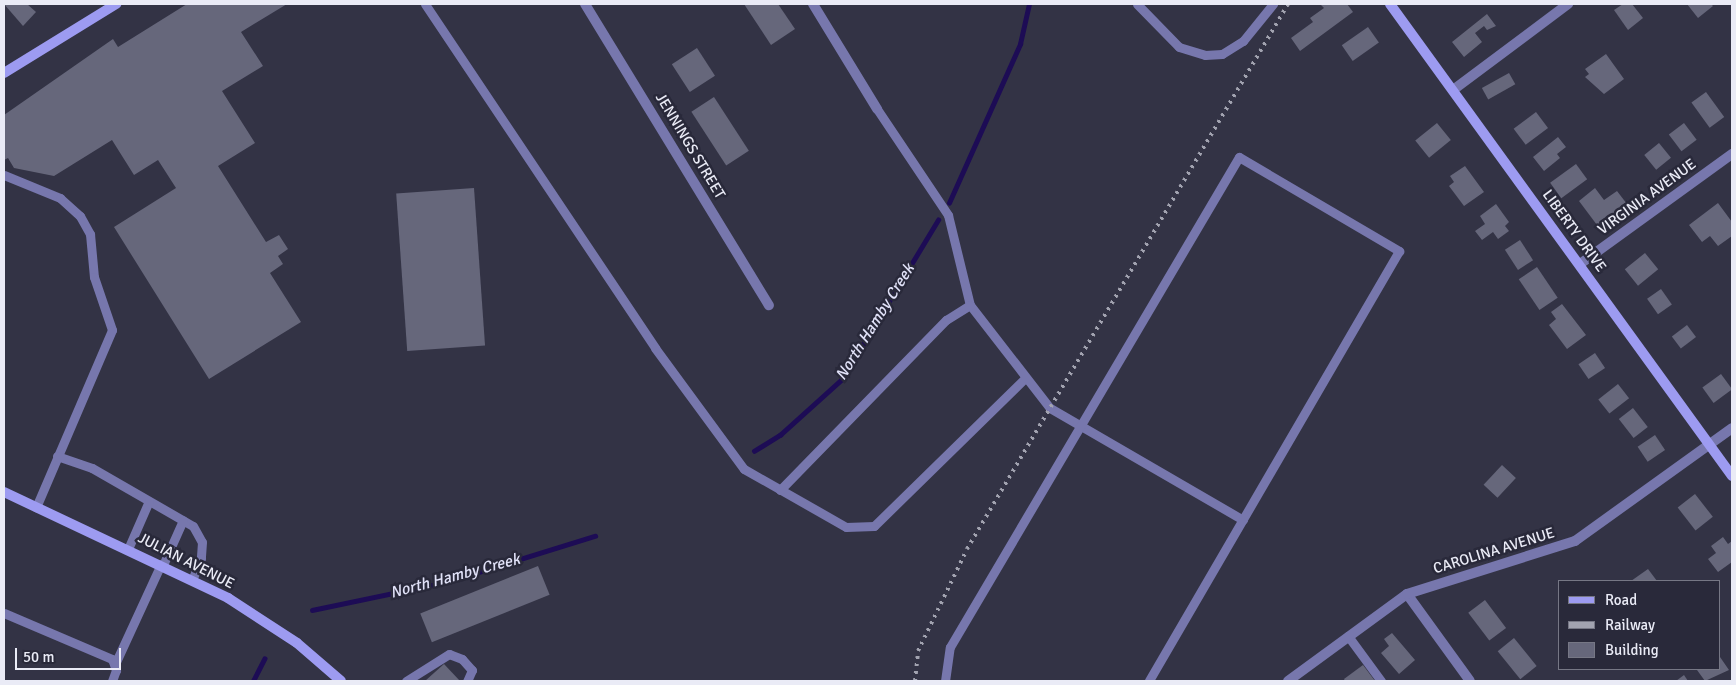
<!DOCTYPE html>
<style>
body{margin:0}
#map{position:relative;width:1736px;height:685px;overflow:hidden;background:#333345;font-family:Signika,sans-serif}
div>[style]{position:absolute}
.stream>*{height:4.5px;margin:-2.25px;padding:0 2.25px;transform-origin:2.25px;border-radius:2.25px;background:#1d0c55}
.building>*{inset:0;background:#66677b;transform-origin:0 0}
.lane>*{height:9px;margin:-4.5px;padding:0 4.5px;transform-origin:4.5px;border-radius:4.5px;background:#7777ad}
.street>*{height:10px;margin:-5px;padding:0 5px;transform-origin:5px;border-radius:5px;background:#7777ad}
.secondary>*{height:10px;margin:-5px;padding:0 5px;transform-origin:5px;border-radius:5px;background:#9d9bf1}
.rail>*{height:4px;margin-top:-2px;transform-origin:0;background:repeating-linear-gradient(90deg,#a2a3b0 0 2.5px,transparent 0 7.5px)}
span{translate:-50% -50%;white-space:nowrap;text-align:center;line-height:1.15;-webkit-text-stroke:5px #29293a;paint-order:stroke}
.street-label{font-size:15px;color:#eaebf6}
.water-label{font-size:16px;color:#e1e2f8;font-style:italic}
.frame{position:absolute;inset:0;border:5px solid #eaebf6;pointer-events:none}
.legend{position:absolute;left:1558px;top:580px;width:162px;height:90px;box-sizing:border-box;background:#29293a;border:1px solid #767785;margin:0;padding:6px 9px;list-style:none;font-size:15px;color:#eaebf6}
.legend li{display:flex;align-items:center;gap:10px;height:25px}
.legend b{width:25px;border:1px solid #767785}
.scale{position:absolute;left:15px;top:648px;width:106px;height:22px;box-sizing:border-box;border:2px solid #eaebf6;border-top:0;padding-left:6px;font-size:15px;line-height:18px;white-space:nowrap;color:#eaebf6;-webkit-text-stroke:4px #29293a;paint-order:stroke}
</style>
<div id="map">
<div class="stream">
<i style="left:949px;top:203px;width:174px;rotate:-65.9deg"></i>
<i style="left:1020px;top:44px;width:41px;rotate:-77.3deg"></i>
<i style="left:754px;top:451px;width:31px;rotate:-32deg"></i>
<i style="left:780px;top:435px;width:84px;rotate:-42.1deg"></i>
<i style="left:842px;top:379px;width:186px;rotate:-58.9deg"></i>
<i style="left:312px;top:610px;width:137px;rotate:-11.8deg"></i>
<i style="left:446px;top:582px;width:156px;rotate:-17.2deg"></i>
<i style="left:253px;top:681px;width:25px;rotate:-63deg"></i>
</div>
<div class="building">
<i style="clip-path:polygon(4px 4px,27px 4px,36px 12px,23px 26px)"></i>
<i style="clip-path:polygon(187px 4px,287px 4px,241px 32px,263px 66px,222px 91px,255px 143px,218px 166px,266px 242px,279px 235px,288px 249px,278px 256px,283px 264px,270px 273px,301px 322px,209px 379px,114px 227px,176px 188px,158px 160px,134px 175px,112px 140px,54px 176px,14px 168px,8px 158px,4px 160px,4px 115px,113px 39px,118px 47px)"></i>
<i style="clip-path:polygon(744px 4px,778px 4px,795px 29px,771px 45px)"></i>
<i style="clip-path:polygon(1320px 4px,1347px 4px,1353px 12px,1300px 51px,1291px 38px,1313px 22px,1310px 18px,1324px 8px)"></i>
<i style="clip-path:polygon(1623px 4px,1632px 4px,1643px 18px,1628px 30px,1614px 10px)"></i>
<i style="clip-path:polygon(1687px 4px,1711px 4px,1713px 6px,1698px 18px)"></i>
<i style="clip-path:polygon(1487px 14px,1496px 26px,1487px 30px,1484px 26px,1475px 33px,1482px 42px,1464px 57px,1452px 42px)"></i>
<i style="left:1368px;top:27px;width:19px;height:32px;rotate:55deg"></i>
<i style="left:697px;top:48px;width:33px;height:30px;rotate:57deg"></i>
<i style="clip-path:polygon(1606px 54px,1624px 79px,1604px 94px,1585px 77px,1589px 74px,1585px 69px)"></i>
<i style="left:1509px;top:73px;width:13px;height:31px;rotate:61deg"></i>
<i style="left:1706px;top:92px;width:31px;height:18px;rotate:54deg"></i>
<i style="left:714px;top:97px;width:64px;height:27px;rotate:57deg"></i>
<i style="left:1536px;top:112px;width:20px;height:28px;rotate:53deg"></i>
<i style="left:1437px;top:123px;width:22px;height:28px;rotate:51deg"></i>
<i style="left:1684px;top:123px;width:21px;height:19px;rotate:53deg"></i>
<i style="clip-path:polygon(1558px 137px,1566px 147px,1557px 154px,1560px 158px,1544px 171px,1533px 157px)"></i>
<i style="left:1659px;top:143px;width:19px;height:19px;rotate:51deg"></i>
<i style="left:1576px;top:164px;width:19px;height:32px;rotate:54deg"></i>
<i style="clip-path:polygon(1465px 166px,1484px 192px,1464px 206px,1449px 186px,1454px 182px,1450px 176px)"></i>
<i style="left:474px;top:188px;width:158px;height:78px;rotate:86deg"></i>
<i style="clip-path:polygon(1595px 188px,1604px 200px,1617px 191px,1627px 204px,1597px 225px,1579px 201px)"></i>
<i style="clip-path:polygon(1718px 203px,1732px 222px,1732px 236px,1718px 246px,1710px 236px,1702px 242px,1689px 225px)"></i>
<i style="clip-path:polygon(1496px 204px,1509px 222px,1505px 226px,1509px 231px,1498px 239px,1493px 232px,1482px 240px,1475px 231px,1485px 224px,1480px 216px)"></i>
<i style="left:1520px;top:240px;width:24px;height:18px;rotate:57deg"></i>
<i style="left:1645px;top:253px;width:21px;height:26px;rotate:51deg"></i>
<i style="left:1537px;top:267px;width:37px;height:22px;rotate:56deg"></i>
<i style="left:1661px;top:289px;width:19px;height:17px;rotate:55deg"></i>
<i style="clip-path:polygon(1562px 304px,1586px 335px,1567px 349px,1549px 325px,1556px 319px,1551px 312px)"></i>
<i style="left:1687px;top:325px;width:15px;height:19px;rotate:53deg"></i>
<i style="left:1595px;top:353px;width:18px;height:20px;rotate:56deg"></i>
<i style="left:1721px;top:374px;width:19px;height:23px;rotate:54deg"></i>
<i style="left:1618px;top:384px;width:18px;height:25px;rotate:52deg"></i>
<i style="left:1633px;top:408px;width:24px;height:18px;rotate:52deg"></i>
<i style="left:1655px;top:435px;width:18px;height:21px;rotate:56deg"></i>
<i style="left:1502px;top:465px;width:19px;height:27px;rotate:43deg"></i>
<i style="left:1695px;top:494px;width:29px;height:22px;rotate:52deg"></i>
<i style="clip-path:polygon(1723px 537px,1728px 544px,1732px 541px,1732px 562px,1718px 572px,1708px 559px,1716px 553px,1711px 546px)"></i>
<i style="left:538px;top:566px;width:31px;height:127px;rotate:68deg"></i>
<i style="clip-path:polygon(1648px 569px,1657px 581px,1631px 581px)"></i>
<i style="left:1485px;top:600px;width:35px;height:21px;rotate:53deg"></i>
<i style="clip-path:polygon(1392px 633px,1415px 660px,1399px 674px,1381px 653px,1389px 646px,1384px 639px)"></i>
<i style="left:1514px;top:638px;width:36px;height:21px;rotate:51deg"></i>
<i style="clip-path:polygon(1720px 657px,1729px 670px,1705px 681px,1697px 670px,1720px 669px)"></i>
<i style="clip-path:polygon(444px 664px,460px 681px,425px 681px)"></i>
<i style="clip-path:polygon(1363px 665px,1375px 681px,1345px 681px,1344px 679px)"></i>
<i style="clip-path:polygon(1684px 675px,1688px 681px,1676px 681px)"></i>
</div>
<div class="lane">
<i style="left:425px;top:4px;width:414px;rotate:56.2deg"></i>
<i style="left:655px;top:348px;width:150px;rotate:53.7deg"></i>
<i style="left:744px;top:469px;width:117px;rotate:29.6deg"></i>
<i style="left:846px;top:527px;width:28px;rotate:-2deg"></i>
<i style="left:874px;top:526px;width:211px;rotate:-44.4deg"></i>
<i style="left:1137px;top:4px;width:60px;rotate:45.7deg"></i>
<i style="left:1179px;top:47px;width:27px;rotate:17deg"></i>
<i style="left:1205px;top:55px;width:17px;rotate:-3deg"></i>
<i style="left:1222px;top:54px;width:25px;rotate:-32deg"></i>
<i style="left:1243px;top:41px;width:48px;rotate:-51deg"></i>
<i style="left:877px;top:109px;width:128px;rotate:56.2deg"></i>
<i style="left:948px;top:215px;width:93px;rotate:76.3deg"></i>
<i style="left:970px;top:305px;width:130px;rotate:52.2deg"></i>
<i style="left:1050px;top:408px;width:223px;rotate:30.1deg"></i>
<i style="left:4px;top:175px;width:61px;rotate:22.3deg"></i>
<i style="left:60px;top:198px;width:27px;rotate:42deg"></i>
<i style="left:80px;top:216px;width:21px;rotate:61deg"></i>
<i style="left:90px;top:234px;width:43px;rotate:84.7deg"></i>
<i style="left:94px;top:277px;width:56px;rotate:71.2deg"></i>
<i style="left:112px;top:330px;width:193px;rotate:113.2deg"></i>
<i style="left:57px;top:456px;width:37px;rotate:19deg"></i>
<i style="left:92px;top:468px;width:116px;rotate:29.9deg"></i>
<i style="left:193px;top:526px;width:18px;rotate:61deg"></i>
<i style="left:202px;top:542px;width:16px;rotate:94deg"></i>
<i style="left:201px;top:558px;width:24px;rotate:112deg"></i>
<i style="left:780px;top:490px;width:238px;rotate:-45.7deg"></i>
<i style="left:946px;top:320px;width:28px;rotate:-32deg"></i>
<i style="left:128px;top:549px;width:52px;rotate:-66.4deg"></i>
<i style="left:163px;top:565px;width:49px;rotate:-66deg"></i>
<i style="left:4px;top:613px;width:117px;rotate:23.1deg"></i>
<i style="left:112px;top:659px;width:12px;rotate:70deg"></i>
<i style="left:116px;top:670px;width:12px;rotate:110deg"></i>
<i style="left:1348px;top:636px;width:56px;rotate:53.7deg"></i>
<i style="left:115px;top:664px;width:110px;rotate:-65.3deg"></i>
<i style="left:406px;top:681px;width:51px;rotate:-32.1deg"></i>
<i style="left:449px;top:654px;width:14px;rotate:21deg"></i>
<i style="left:462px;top:659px;width:15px;rotate:48deg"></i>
<i style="left:472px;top:670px;width:12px;rotate:114deg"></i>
<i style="left:945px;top:681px;width:34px;rotate:-82deg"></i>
<i style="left:950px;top:647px;width:569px;rotate:-59.47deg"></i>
<i style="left:1239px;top:157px;width:186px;rotate:30.4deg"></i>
<i style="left:1399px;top:251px;width:497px;rotate:120.2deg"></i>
</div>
<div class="street">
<i style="left:585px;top:4px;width:353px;rotate:58.6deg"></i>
<i style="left:813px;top:4px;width:123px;rotate:58.6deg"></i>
<i style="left:1453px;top:90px;width:144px;rotate:-36.8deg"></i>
<i style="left:1580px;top:264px;width:188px;rotate:-35.9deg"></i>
<i style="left:1407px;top:594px;width:107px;rotate:54.1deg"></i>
<i style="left:1288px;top:681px;width:147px;rotate:-36.2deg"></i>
<i style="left:1407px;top:594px;width:176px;rotate:-17.5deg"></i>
<i style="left:1575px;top:541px;width:193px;rotate:-35.7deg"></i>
</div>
<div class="secondary">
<i style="left:1390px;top:4px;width:583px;rotate:54.07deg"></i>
<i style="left:4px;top:73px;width:132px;rotate:-31.6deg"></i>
<i style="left:4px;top:492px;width:248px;rotate:25.3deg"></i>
<i style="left:228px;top:598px;width:82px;rotate:33.1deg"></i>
<i style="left:297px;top:643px;width:58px;rotate:40.8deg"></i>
</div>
<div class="rail">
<i style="left:915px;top:681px;width:30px;rotate:-84deg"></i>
<i style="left:918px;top:651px;width:113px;rotate:-64.3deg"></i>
<i style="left:967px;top:549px;width:633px;rotate:-59.5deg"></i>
</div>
<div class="street-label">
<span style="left:690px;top:146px;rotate:59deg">JENNINGS STREET</span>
<span style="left:1647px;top:197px;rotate:-36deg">VIRGINIA AVENUE</span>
<span style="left:1574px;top:231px;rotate:54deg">LIBERTY DRIVE</span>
<span style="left:1494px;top:551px;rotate:-17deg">CAROLINA AVENUE</span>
<span style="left:186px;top:561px;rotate:27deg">JULIAN AVENUE</span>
</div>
<div class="water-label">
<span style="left:875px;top:322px;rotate:-58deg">North Hamby Creek</span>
<span style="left:455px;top:576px;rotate:-15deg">North Hamby Creek</span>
</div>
<div class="frame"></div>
<ul class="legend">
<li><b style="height:6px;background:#9d9bf1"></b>Road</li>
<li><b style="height:6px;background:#a2a3b0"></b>Railway</li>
<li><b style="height:14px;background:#66677b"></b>Building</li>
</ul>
<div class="scale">50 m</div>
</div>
